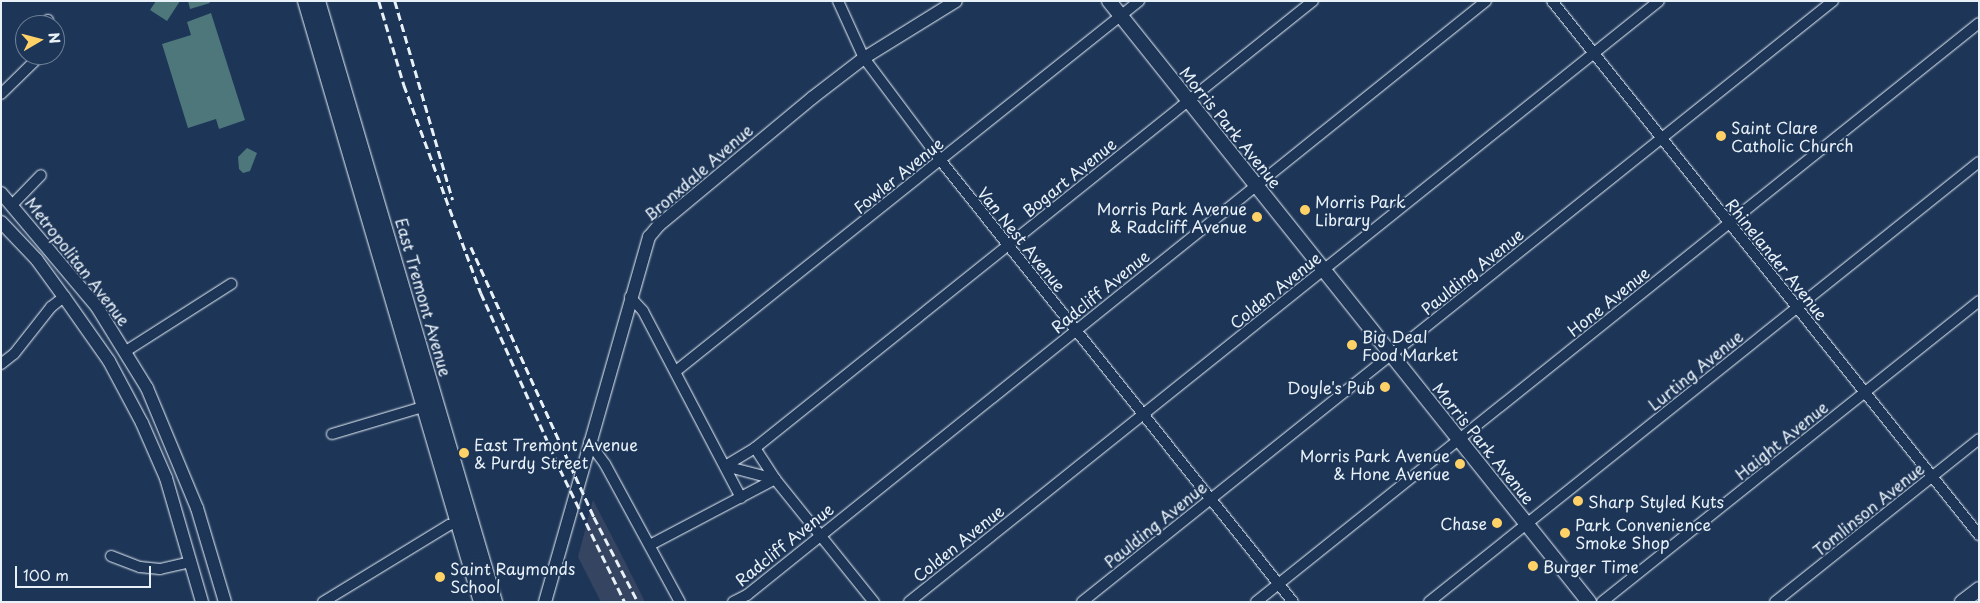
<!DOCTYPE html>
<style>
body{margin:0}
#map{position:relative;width:1980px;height:603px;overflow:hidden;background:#1d3557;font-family:"Playpen Sans",sans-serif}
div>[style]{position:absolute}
.built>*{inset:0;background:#354461}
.green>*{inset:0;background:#4d777b}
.roads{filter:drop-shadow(0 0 1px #e8f1f8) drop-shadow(0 0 1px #e8f1f8)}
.minor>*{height:10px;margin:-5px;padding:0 5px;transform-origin:5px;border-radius:5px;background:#1d3557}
.tertiary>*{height:12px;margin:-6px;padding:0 6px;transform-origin:6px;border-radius:6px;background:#1d3557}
.secondary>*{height:14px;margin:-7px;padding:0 7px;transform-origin:7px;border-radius:7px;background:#1d3557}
.rail>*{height:2.5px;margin-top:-1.25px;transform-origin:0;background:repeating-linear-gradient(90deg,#e8f1f8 0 8px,transparent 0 12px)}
.dots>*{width:14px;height:14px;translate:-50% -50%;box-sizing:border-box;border:2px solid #1d3557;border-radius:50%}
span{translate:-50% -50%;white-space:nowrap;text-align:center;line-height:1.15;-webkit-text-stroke:4px #1d3557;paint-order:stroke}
.street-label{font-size:16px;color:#e8f1f8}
.poi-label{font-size:16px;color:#e8f1f8}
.left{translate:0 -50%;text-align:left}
.right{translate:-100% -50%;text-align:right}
.frame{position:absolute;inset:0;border:2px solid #e8f1f8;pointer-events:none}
.north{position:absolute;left:15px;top:15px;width:50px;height:50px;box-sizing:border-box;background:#1d3557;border:1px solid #6e8097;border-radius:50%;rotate:82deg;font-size:14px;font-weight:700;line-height:20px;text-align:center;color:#e8f1f8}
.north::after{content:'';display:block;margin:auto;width:18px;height:22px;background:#ffd166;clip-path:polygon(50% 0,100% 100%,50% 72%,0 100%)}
.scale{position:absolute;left:15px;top:566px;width:136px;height:22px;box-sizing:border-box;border:2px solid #e8f1f8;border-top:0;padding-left:6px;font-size:15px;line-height:18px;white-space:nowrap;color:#e8f1f8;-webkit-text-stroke:4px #1d3557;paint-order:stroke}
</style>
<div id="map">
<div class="built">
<i style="clip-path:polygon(593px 500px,618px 548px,645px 602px,601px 602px,578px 557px)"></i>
</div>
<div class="green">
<i style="clip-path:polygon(156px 1px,180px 1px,167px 21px,150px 10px)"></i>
<i style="clip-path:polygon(188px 1px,209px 1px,210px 3px,190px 9px)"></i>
<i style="clip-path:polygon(211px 13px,245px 120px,219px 129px,216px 119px,188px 128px,162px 44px,191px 35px,187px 22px)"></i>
<i style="clip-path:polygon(247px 148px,257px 153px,250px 171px,243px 173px,239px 169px,238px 157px)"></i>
</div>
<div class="roads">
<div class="minor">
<i style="left:838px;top:1px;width:63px;rotate:65.5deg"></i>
<i style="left:864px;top:58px;width:129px;rotate:53.2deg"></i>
<i style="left:941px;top:161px;width:564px;rotate:51.4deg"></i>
<i style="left:1552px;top:1px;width:684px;rotate:51.35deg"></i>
<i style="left:48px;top:25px;width:5px;rotate:-90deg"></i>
<i style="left:1px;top:94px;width:56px;rotate:-44.3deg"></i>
<i style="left:13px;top:204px;width:40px;rotate:-46deg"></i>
<i style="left:630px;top:297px;width:19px;rotate:47deg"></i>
<i style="left:643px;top:311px;width:211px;rotate:62.3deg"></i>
<i style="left:126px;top:351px;width:125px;rotate:-32.5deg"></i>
<i style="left:1px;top:364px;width:16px;rotate:-38deg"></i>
<i style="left:14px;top:354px;width:60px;rotate:-51.8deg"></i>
<i style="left:51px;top:307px;width:16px;rotate:-38deg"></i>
<i style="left:676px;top:371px;width:593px;rotate:-38.63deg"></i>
<i style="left:332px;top:434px;width:101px;rotate:-16.6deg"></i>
<i style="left:589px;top:442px;width:27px;rotate:54deg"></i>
<i style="left:605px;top:464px;width:157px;rotate:61.5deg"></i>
<i style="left:755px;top:448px;width:37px;rotate:57deg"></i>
<i style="left:775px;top:479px;width:158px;rotate:51.2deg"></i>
<i style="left:725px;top:466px;width:35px;rotate:-31deg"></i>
<i style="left:755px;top:448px;width:715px;rotate:-38.7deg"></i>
<i style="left:725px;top:466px;width:52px;rotate:14.6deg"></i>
<i style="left:650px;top:545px;width:141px;rotate:-27.8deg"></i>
<i style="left:111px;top:556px;width:31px;rotate:21deg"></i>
<i style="left:140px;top:567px;width:20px;rotate:6deg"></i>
<i style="left:160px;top:569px;width:32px;rotate:-13deg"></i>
<i style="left:323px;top:602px;width:148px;rotate:-31.4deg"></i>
<i style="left:449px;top:525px;width:15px;rotate:-16deg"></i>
<i style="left:733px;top:602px;width:16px;rotate:-27deg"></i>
<i style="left:747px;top:595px;width:948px;rotate:-38.79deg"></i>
<i style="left:909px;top:602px;width:961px;rotate:-38.71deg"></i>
<i style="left:1082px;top:602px;width:962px;rotate:-38.67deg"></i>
<i style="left:1256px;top:602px;width:926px;rotate:-38.69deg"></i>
<i style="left:1429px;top:602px;width:704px;rotate:-38.66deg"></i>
<i style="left:1602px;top:602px;width:482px;rotate:-38.6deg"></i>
<i style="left:1775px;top:602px;width:261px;rotate:-38.6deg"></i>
</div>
<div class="tertiary">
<i style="left:1px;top:193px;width:149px;rotate:49.9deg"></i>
<i style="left:97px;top:307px;width:95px;rotate:58.3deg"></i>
<i style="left:147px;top:388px;width:130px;rotate:67.4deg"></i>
<i style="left:197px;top:508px;width:98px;rotate:73.4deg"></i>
<i style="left:1px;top:222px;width:52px;rotate:46.5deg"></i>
<i style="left:37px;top:260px;width:46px;rotate:53.9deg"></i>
<i style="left:64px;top:297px;width:78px;rotate:54.9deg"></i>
<i style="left:109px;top:361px;width:70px;rotate:62deg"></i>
<i style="left:142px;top:423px;width:60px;rotate:66.4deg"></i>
<i style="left:166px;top:478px;width:129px;rotate:73.8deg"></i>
<i style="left:545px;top:602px;width:380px;rotate:-74.1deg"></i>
<i style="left:649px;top:237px;width:16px;rotate:-50deg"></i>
<i style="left:659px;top:225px;width:199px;rotate:-39.7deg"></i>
<i style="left:812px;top:98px;width:66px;rotate:-37.6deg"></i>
<i style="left:864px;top:58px;width:108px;rotate:-31.8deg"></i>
</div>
<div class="secondary">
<i style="left:305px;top:1px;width:626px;rotate:73.68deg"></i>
<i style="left:318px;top:1px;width:627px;rotate:73.59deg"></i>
<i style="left:1109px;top:1px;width:769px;rotate:51.39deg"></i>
<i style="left:1962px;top:602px;width:21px;rotate:-37deg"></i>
</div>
</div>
<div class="rail">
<i style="left:379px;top:1px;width:88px;rotate:73.4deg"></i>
<i style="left:404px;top:85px;width:222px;rotate:69.7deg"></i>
<i style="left:481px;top:293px;width:193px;rotate:65.8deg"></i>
<i style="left:560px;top:469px;width:148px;rotate:64deg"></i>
<i style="left:395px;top:1px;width:207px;rotate:73.8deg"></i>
<i style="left:471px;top:247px;width:297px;rotate:65.5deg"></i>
<i style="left:594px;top:517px;width:96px;rotate:62.6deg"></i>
</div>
<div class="dots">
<i style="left:1721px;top:136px;background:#ffd166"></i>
<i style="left:1305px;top:210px;background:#ffd166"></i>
<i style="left:1257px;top:217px;background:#ffd166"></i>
<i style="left:1352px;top:345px;background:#ffd166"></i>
<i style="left:1385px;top:387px;background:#ffd166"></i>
<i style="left:464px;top:453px;background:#ffd166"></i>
<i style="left:1460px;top:464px;background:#ffd166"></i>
<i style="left:1578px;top:501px;background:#ffd166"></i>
<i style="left:1497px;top:523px;background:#ffd166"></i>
<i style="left:1565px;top:533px;background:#ffd166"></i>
<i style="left:1533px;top:566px;background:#ffd166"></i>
<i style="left:440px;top:577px;background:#ffd166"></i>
</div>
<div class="street-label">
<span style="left:1231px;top:127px;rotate:51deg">Morris Park Avenue</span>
<span style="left:698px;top:172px;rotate:-41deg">Bronxdale Avenue</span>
<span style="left:898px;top:175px;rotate:-39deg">Fowler Avenue</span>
<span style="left:1069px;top:177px;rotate:-39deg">Bogart Avenue</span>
<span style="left:1022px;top:239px;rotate:51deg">Van Nest Avenue</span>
<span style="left:1777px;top:259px;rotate:51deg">Rhinelander Avenue</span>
<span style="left:78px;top:261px;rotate:52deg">Metropolitan Avenue</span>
<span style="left:1472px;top:271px;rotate:-39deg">Paulding Avenue</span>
<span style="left:1275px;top:290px;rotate:-39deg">Colden Avenue</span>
<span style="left:1100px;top:291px;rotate:-39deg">Radcliff Avenue</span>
<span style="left:424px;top:297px;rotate:74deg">East Tremont Avenue</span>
<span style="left:1608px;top:301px;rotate:-39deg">Hone Avenue</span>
<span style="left:1695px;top:370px;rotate:-39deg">Lurting Avenue</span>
<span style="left:1781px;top:440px;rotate:-39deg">Haight Avenue</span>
<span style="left:1484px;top:443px;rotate:51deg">Morris Park Avenue</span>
<span style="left:1868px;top:509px;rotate:-39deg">Tomlinson Avenue</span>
<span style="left:1155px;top:524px;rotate:-39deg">Paulding Avenue</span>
<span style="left:958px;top:543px;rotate:-39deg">Colden Avenue</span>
<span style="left:784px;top:544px;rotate:-39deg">Radcliff Avenue</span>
</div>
<div class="poi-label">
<span class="left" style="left:1731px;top:136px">Saint Clare<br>Catholic Church</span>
<span class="left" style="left:1315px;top:210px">Morris Park<br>Library</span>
<span class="right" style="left:1247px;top:217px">Morris Park Avenue<br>&amp; Radcliff Avenue</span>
<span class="left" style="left:1362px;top:345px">Big Deal<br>Food Market</span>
<span class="right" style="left:1375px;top:387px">Doyle's Pub</span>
<span class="left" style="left:474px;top:453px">East Tremont Avenue<br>&amp; Purdy Street</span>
<span class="right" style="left:1450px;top:464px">Morris Park Avenue<br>&amp; Hone Avenue</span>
<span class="left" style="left:1588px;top:501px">Sharp Styled Kuts</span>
<span class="right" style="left:1487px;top:523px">Chase</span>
<span class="left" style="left:1575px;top:533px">Park Convenience<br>Smoke Shop</span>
<span class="left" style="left:1543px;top:566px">Burger Time</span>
<span class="left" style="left:450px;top:577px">Saint Raymonds<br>School</span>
</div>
<div class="frame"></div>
<div class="north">N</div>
<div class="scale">100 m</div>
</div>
